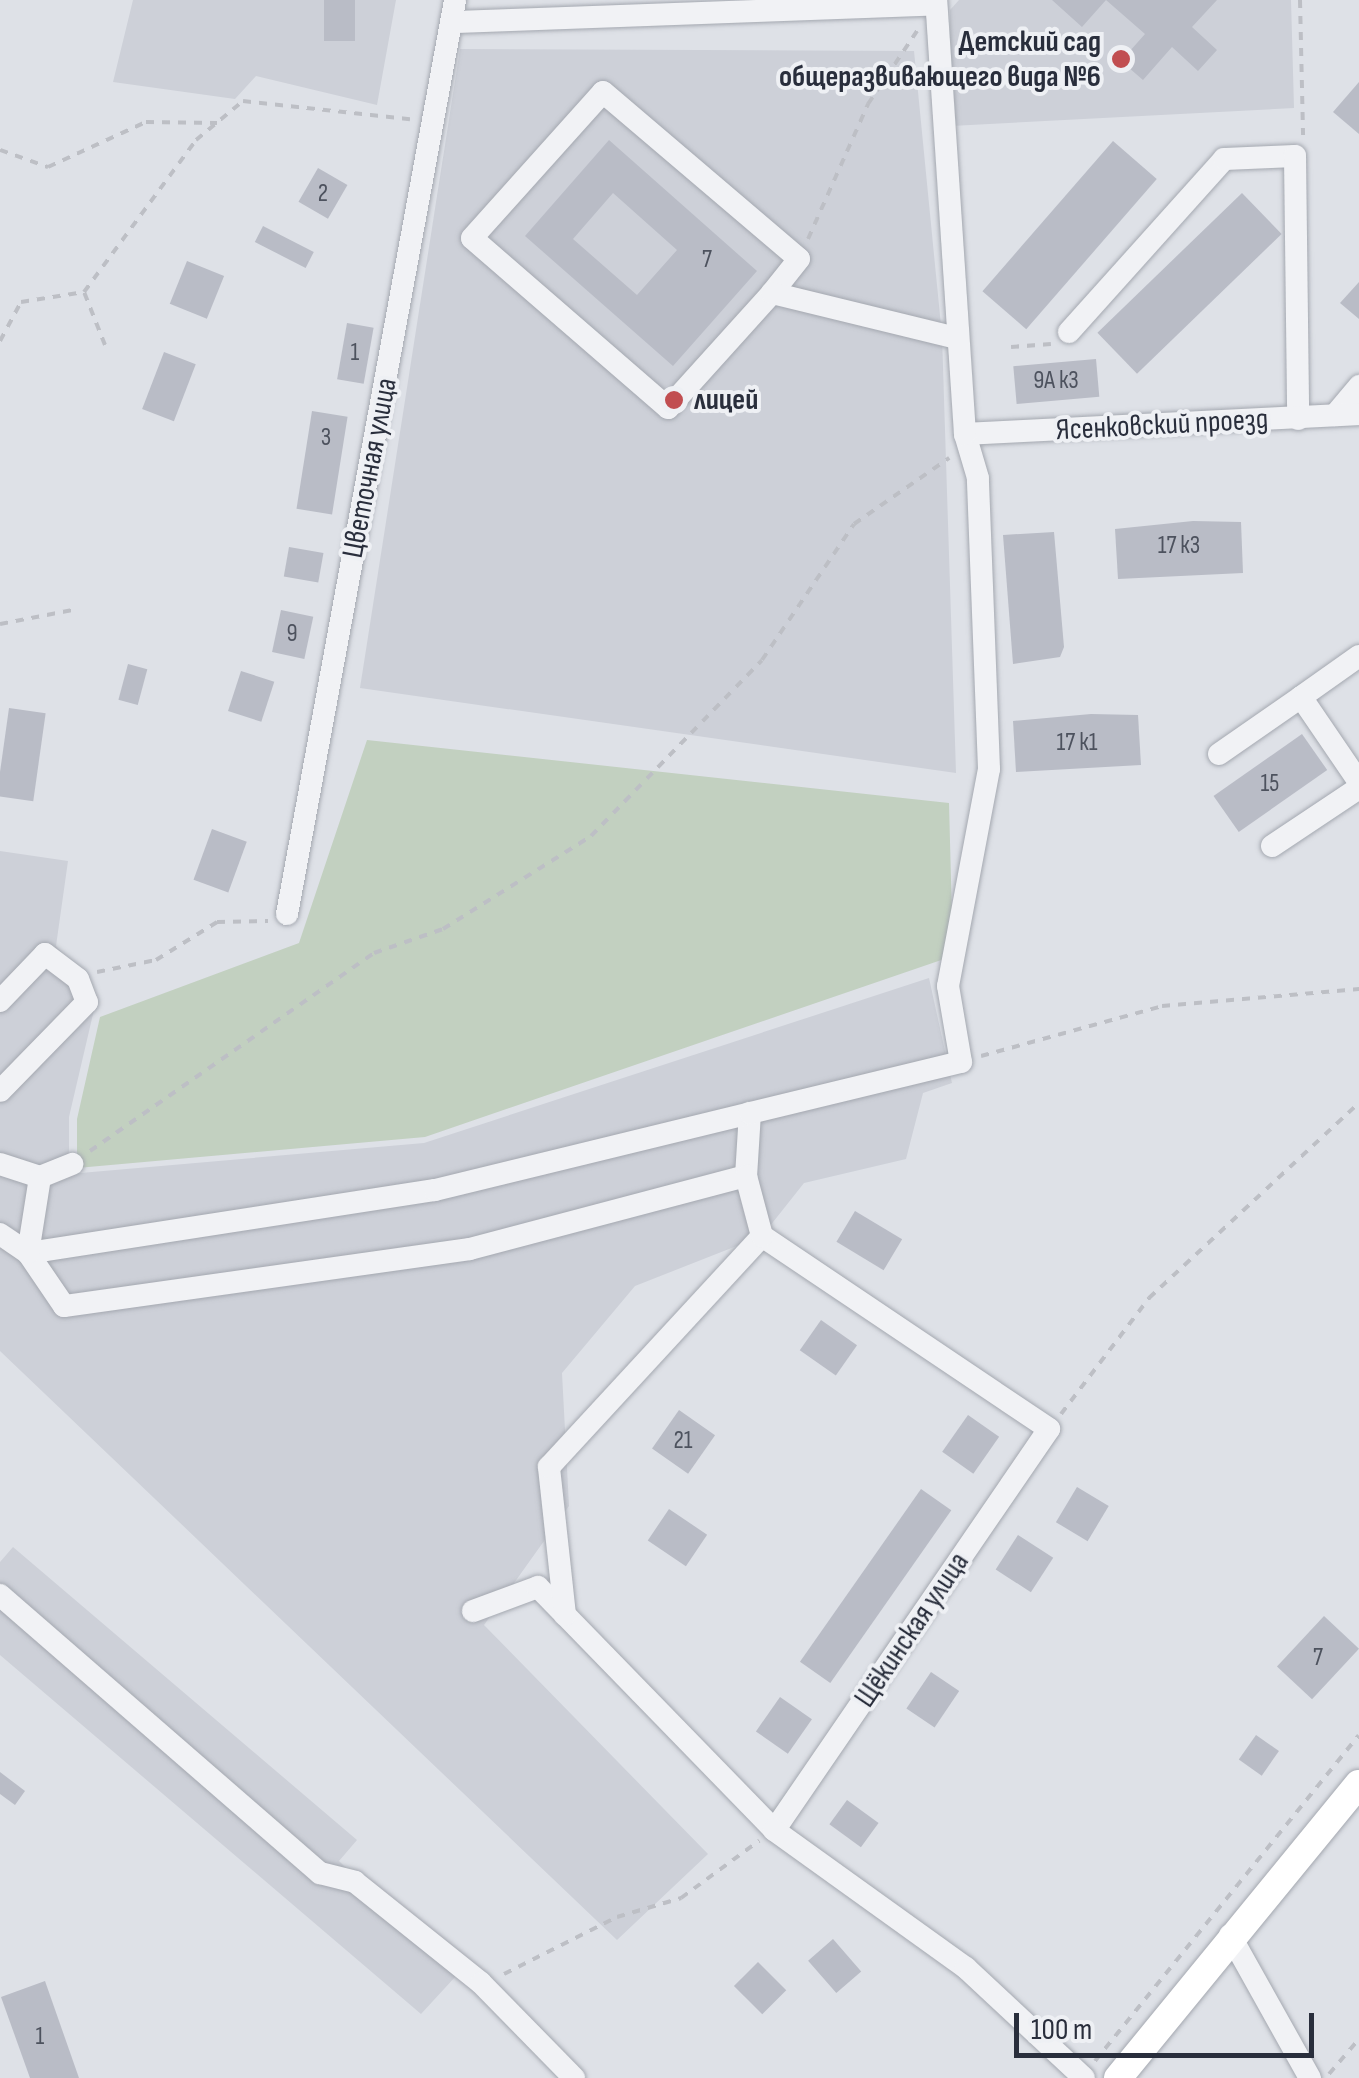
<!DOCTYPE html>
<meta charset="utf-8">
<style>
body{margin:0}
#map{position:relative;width:1359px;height:2078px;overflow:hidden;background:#dee1e7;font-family:"Sofia Sans Condensed",sans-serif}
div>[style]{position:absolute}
.built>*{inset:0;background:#cdd0d8}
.green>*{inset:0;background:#c2d0c0}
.building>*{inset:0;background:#b9bcc6;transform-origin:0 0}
.path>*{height:4px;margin-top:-2px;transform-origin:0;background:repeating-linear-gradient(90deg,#bdbfc5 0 8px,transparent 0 16px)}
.roads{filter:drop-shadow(0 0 2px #a4a8b0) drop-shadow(0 0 2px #a4a8b0)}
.minor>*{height:22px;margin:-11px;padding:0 11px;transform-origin:11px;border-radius:11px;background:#f1f2f5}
.major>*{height:28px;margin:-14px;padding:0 14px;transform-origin:14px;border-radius:14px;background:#fff}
.dots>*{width:28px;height:28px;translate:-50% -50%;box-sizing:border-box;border:5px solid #eef0f4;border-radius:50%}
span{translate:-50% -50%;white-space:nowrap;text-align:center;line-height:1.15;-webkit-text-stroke:8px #eef0f4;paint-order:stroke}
.number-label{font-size:25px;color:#4d525e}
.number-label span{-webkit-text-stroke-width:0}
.poi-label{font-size:30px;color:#292e3c;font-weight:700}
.right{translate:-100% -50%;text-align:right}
.left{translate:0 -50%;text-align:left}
.street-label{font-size:30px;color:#292e3c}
.scale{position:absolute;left:1014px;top:2013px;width:300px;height:45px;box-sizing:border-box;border:5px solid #292e3c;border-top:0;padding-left:12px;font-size:30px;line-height:35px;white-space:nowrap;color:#292e3c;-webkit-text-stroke:8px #eef0f4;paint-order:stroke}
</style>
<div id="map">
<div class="built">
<i style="clip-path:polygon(133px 0,396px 0,377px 105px,256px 76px,235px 99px,113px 82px)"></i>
<i style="clip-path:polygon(959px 0,1291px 0,1294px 108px,951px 126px,950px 10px)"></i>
<i style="clip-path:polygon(460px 49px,914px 51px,942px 336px,956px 773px,360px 688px)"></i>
<i style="clip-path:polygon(0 851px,68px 861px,56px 946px,97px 997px,69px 1117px,69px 1174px,424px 1143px,929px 978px,952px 1083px,923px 1093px,906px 1159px,804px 1183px,762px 1236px,635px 1286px,562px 1373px,569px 1506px,484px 1625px,708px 1854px,617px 1940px,0 1351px)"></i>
<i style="clip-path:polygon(13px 1547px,357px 1840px,339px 1861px,456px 1976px,421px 2014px,0 1655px,0 1562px)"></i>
</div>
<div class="green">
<i style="clip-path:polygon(367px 740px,949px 803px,953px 956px,425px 1137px,77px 1168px,77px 1119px,100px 1017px,299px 943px)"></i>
</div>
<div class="building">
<i style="left:324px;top:0;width:31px;height:41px"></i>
<i style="clip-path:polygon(1052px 0,1217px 0,1192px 27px,1217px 50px,1198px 71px,1172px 47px,1143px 80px,1121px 61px,1145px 34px,1106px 0,1082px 27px)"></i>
<i style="clip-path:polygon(1359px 82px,1359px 134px,1333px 112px)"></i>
<i style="clip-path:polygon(evenodd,609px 140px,757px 271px,673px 366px,525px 236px,609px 140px,613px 193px,677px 250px,637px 295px,573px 239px,613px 193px)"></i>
<i style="left:1113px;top:141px;width:58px;height:199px;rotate:41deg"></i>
<i style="left:318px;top:168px;width:34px;height:39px;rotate:30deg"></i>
<i style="left:1242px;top:193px;width:57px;height:201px;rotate:46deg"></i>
<i style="left:263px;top:226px;width:57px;height:18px;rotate:27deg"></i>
<i style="left:187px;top:261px;width:40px;height:46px;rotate:22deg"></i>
<i style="clip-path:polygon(1359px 282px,1359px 319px,1340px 303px)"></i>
<i style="left:347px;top:323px;width:27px;height:57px;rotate:10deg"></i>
<i style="left:164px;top:352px;width:34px;height:61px;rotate:21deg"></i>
<i style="left:1096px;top:359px;width:38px;height:83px;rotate:85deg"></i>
<i style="left:312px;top:411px;width:36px;height:99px;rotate:9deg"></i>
<i style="clip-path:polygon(1193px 521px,1241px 522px,1243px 573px,1118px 579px,1115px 529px)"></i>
<i style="clip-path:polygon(1054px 532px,1064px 647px,1060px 657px,1013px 664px,1003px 535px)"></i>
<i style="left:289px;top:547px;width:35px;height:30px;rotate:10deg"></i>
<i style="left:281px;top:610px;width:33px;height:43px;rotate:12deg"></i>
<i style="left:128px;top:664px;width:20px;height:37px;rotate:15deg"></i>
<i style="left:241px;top:671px;width:35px;height:42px;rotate:18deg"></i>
<i style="left:9px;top:708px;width:37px;height:89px;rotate:8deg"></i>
<i style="clip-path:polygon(1091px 714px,1138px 715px,1141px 765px,1016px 772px,1013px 721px)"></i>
<i style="left:1302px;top:734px;width:44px;height:108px;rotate:55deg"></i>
<i style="left:212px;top:829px;width:37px;height:54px;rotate:20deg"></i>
<i style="left:855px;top:1211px;width:55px;height:36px;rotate:31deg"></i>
<i style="left:821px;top:1320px;width:44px;height:37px;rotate:35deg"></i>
<i style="left:679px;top:1410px;width:44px;height:47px;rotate:35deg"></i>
<i style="left:968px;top:1415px;width:38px;height:45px;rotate:35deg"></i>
<i style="left:1077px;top:1487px;width:37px;height:41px;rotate:31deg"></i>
<i style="left:921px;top:1489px;width:37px;height:211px;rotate:35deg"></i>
<i style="left:669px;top:1509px;width:46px;height:38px;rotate:34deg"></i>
<i style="left:1018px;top:1535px;width:42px;height:41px;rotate:33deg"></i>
<i style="left:1324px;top:1616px;width:48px;height:69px;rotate:43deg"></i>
<i style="left:931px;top:1672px;width:34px;height:44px;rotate:34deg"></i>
<i style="left:780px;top:1697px;width:39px;height:42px;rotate:35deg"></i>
<i style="left:1256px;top:1735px;width:28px;height:30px;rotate:35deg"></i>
<i style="clip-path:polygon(0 1772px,25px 1791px,15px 1805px,0 1794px)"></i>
<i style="left:847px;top:1800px;width:39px;height:30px;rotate:36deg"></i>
<i style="left:833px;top:1939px;width:43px;height:33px;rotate:49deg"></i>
<i style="left:758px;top:1962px;width:40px;height:34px;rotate:45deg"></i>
<i style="clip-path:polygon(45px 1981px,79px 2078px,30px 2078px,1px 1997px)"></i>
</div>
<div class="path">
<i style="left:1300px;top:0;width:135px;rotate:88.7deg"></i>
<i style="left:0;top:150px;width:51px;rotate:19.5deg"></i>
<i style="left:48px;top:167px;width:108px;rotate:-24.7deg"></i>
<i style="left:146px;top:122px;width:71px;rotate:0.8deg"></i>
<i style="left:808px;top:239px;width:148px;rotate:-66deg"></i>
<i style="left:868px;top:104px;width:88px;rotate:-56.1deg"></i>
<i style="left:0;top:341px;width:44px;rotate:-61.7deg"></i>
<i style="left:21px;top:302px;width:64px;rotate:-9deg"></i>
<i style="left:105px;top:345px;width:57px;rotate:-111.6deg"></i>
<i style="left:84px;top:292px;width:189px;rotate:-53.6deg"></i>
<i style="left:196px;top:140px;width:61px;rotate:-39.7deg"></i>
<i style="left:243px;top:101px;width:168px;rotate:6.2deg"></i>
<i style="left:1011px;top:347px;width:40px;rotate:-4.3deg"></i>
<i style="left:0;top:624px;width:79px;rotate:-10.9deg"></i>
<i style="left:97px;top:972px;width:60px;rotate:-11.5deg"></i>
<i style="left:156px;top:960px;width:72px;rotate:-31.9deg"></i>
<i style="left:217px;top:922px;width:51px;rotate:-1.1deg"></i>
<i style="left:981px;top:1056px;width:188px;rotate:-15.4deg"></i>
<i style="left:1162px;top:1006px;width:198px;rotate:-4.9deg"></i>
<i style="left:90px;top:1151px;width:346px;rotate:-34.9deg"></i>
<i style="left:374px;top:953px;width:73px;rotate:-19.2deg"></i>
<i style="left:443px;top:929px;width:175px;rotate:-32.1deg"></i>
<i style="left:591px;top:836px;width:245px;rotate:-45.8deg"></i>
<i style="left:762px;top:660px;width:164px;rotate:-55.9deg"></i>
<i style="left:854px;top:524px;width:116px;rotate:-34.8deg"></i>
<i style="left:1061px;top:1414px;width:146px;rotate:-52.8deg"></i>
<i style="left:1149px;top:1298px;width:287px;rotate:-42.9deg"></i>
<i style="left:504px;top:1974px;width:127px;rotate:-26.8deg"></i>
<i style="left:617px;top:1917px;width:67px;rotate:-16.5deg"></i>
<i style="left:681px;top:1898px;width:97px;rotate:-36.2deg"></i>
<i style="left:1095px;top:2061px;width:419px;rotate:-51deg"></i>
<i style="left:1329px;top:2074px;width:46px;rotate:-49.4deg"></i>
</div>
<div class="roads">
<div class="minor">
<i style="left:454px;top:22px;width:482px;rotate:-2.1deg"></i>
<i style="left:772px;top:293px;width:155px;rotate:132.1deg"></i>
<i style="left:668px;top:408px;width:259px;rotate:-139.1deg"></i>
<i style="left:472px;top:238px;width:196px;rotate:-48.1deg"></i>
<i style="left:603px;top:92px;width:257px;rotate:40.4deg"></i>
<i style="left:799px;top:259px;width:43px;rotate:128.5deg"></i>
<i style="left:772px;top:293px;width:190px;rotate:13.7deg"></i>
<i style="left:1069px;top:332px;width:232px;rotate:-48.1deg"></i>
<i style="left:1224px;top:159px;width:71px;rotate:-2.4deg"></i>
<i style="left:1295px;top:156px;width:263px;rotate:89.3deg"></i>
<i style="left:1335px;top:415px;width:38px;rotate:-50deg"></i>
<i style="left:965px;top:434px;width:395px;rotate:-2.9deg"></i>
<i style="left:1301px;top:697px;width:71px;rotate:-35.3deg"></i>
<i style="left:1219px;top:754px;width:100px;rotate:-34.8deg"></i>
<i style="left:1301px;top:697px;width:103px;rotate:55.7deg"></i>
<i style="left:1272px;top:846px;width:105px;rotate:-33.7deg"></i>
<i style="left:287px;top:914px;width:929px;rotate:-79.58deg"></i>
<i style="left:0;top:1001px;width:65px;rotate:-46.2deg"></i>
<i style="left:45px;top:954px;width:41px;rotate:37.1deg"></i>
<i style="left:78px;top:979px;width:25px;rotate:69deg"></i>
<i style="left:87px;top:1002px;width:124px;rotate:134.3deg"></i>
<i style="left:750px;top:1113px;width:63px;rotate:93.6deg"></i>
<i style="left:746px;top:1176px;width:285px;rotate:165.2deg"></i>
<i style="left:470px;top:1249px;width:410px;rotate:172deg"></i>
<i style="left:64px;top:1306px;width:64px;rotate:-124.2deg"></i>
<i style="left:28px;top:1253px;width:412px;rotate:-8.8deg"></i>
<i style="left:435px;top:1190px;width:324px;rotate:-13.7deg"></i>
<i style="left:750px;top:1113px;width:217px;rotate:-13.6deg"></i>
<i style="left:961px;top:1062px;width:77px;rotate:-99.7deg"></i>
<i style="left:948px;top:986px;width:221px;rotate:-79.3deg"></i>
<i style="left:989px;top:769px;width:291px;rotate:-92.2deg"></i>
<i style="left:978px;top:478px;width:46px;rotate:-106.5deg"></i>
<i style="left:965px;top:434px;width:435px;rotate:-93.8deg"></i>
<i style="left:0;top:1164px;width:42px;rotate:18deg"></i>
<i style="left:0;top:1234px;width:34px;rotate:34deg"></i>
<i style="left:28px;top:1253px;width:77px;rotate:-81deg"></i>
<i style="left:40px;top:1177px;width:35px;rotate:-22deg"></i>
<i style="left:762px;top:1236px;width:346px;rotate:33.9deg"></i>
<i style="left:1049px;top:1429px;width:486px;rotate:124.4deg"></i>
<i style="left:0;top:1595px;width:424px;rotate:41deg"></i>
<i style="left:320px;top:1873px;width:36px;rotate:14deg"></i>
<i style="left:355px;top:1882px;width:161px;rotate:38.7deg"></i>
<i style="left:481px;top:1983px;width:133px;rotate:45.6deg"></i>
<i style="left:473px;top:1611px;width:69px;rotate:-20.3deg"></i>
<i style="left:538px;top:1587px;width:339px;rotate:45.8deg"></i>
<i style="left:774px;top:1830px;width:236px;rotate:35.7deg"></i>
<i style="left:966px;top:1968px;width:161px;rotate:43deg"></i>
<i style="left:565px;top:1615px;width:149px;rotate:-96.2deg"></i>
<i style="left:549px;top:1467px;width:314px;rotate:-47.3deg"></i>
<i style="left:762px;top:1236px;width:62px;rotate:-104.9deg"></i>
<i style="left:1230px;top:1935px;width:164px;rotate:60.8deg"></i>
</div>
<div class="major">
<i style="left:1118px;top:2078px;width:380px;rotate:-50.7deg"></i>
</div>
</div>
<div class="dots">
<i style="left:1121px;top:59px;background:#c14e51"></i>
<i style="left:674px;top:400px;background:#c14e51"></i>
</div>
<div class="number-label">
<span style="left:323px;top:194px">2</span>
<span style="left:707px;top:260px">7</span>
<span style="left:355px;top:353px">1</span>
<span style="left:1056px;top:381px">9А к3</span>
<span style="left:326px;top:438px">3</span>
<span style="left:1179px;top:546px">17 к3</span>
<span style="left:292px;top:634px">9</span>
<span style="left:1077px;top:743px">17 к1</span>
<span style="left:1270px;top:784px">15</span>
<span style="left:683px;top:1441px">21</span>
<span style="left:1318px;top:1658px">7</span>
<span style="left:40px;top:2037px">1</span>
</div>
<div class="poi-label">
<span class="right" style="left:1101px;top:59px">Детский сад<br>общеразвивающего вида №6</span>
<span class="left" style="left:694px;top:400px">лицей</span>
</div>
<div class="street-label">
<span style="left:1162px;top:425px;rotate:-3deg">Ясенковский проезд</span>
<span style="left:370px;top:468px;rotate:-79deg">Цветочная улица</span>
<span style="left:912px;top:1630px;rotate:-56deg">Щёкинская улица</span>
</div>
<div class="scale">100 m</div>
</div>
